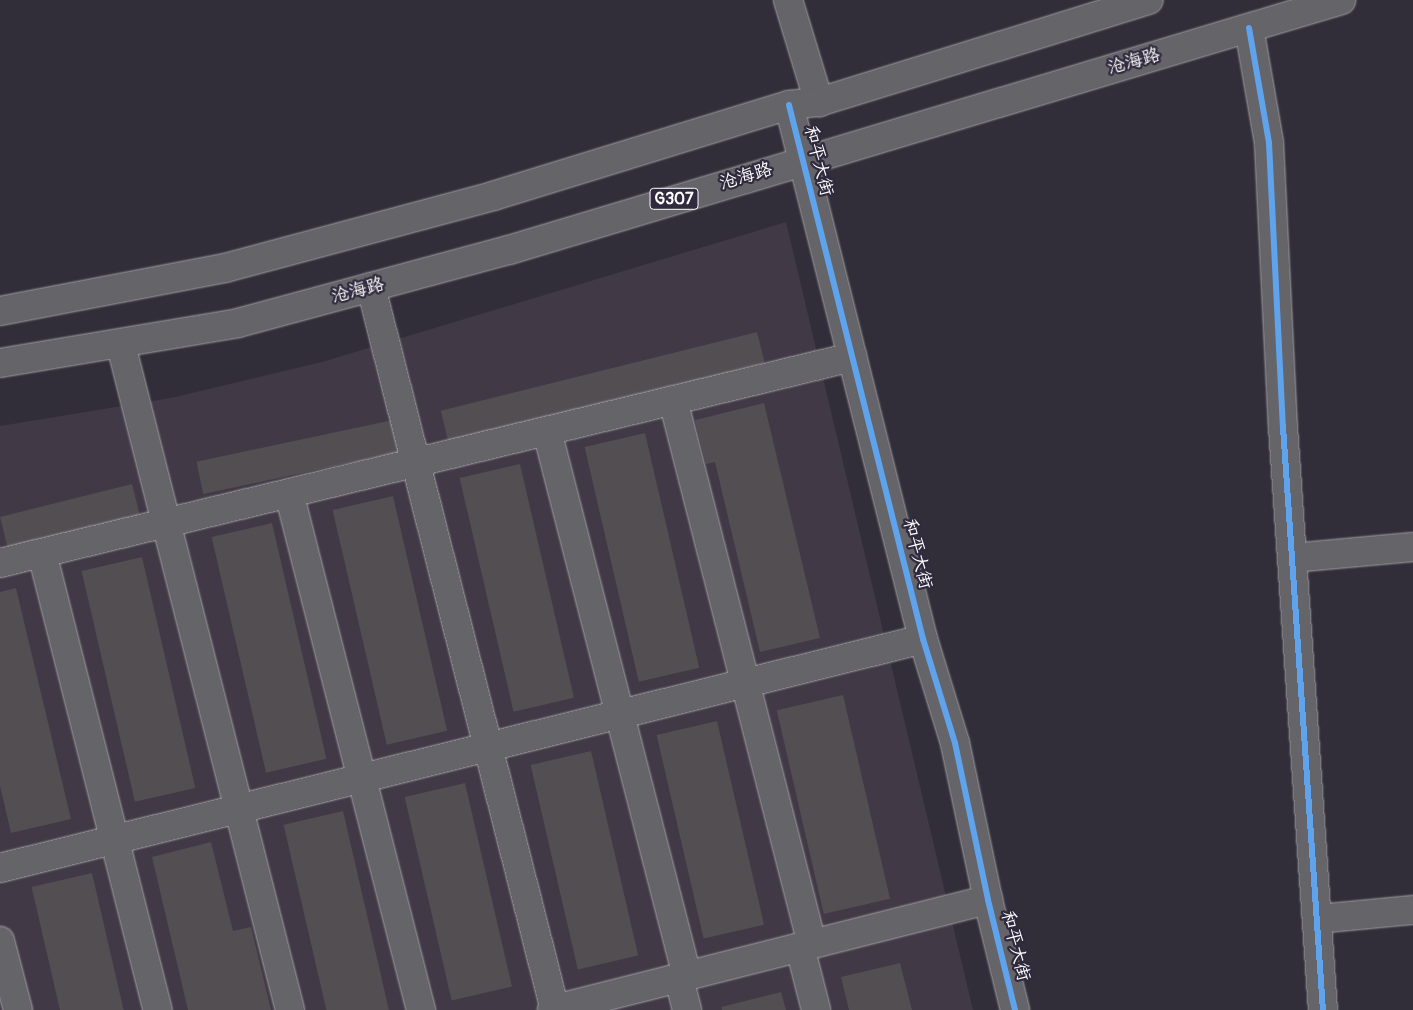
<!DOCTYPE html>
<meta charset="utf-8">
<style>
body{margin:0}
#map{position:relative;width:1413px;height:1010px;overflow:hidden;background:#312e39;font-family:Pangolin,"LXGW WenKai TC",sans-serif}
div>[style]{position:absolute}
.built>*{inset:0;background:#413946}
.building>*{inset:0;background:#534e52;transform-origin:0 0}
.roads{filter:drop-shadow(0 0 1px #a2a1a6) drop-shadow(0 0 1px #a2a1a6)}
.minor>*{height:28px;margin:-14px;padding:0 14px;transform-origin:14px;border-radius:14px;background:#656469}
.major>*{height:28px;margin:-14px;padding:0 14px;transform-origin:14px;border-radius:14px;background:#656469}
.cycleway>*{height:6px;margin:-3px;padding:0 3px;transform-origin:3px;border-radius:3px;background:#60a3ed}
span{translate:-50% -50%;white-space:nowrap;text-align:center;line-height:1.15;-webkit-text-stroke:4.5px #2f2a3d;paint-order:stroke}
.shield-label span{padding:1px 4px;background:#2f2a3d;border:1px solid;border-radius:4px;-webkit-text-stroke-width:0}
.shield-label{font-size:16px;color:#fff;font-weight:700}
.street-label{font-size:18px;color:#fff}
</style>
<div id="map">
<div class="built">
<i style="clip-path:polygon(786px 222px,973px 1010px,0 1010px,0 426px,171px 398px,322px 362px)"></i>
</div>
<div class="building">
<i style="left:757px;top:332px;width:32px;height:326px;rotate:76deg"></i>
<i style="clip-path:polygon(764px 403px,820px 638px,760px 652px,715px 462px,706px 464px,695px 420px)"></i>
<i style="left:393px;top:420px;width:33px;height:201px;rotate:78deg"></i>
<i style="left:645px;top:433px;width:241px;height:62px;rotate:77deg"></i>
<i style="left:520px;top:464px;width:240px;height:62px;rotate:77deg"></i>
<i style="left:132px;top:484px;width:33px;height:136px;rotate:76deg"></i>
<i style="left:393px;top:496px;width:241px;height:62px;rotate:77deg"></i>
<i style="left:272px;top:523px;width:242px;height:62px;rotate:77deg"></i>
<i style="left:142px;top:557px;width:237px;height:62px;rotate:77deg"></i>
<i style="clip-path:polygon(16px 588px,71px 819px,11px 833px,0 786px,0 592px)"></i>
<i style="left:843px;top:695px;width:209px;height:68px;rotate:77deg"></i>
<i style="left:717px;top:721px;width:209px;height:62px;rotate:77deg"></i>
<i style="left:591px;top:751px;width:210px;height:62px;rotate:77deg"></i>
<i style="left:465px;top:783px;width:209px;height:62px;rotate:77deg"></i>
<i style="left:343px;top:811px;width:204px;height:61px;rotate:77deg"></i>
<i style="clip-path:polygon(211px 842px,233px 931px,251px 927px,271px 1010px,188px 1010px,152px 857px)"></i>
<i style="left:92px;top:873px;width:141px;height:62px;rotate:77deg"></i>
<i style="clip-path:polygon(900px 963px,912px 1010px,849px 1010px,841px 977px)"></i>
<i style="clip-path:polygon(781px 992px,786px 1010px,722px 1010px,721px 1007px)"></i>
</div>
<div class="roads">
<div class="minor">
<i style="left:788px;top:0;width:107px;rotate:73.1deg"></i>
<i style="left:1249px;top:28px;width:117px;rotate:80.1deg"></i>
<i style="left:1269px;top:143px;width:284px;rotate:87.2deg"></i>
<i style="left:1283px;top:427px;width:584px;rotate:86.08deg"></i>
<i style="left:789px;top:105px;width:551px;rotate:75.91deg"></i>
<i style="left:923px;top:639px;width:109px;rotate:72.9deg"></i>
<i style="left:955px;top:743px;width:160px;rotate:78.1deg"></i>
<i style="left:988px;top:900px;width:113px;rotate:76.2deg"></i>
<i style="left:371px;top:287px;width:746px;rotate:75.72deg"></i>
<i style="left:121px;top:345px;width:686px;rotate:75.74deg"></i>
<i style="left:673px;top:400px;width:561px;rotate:75.67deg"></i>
<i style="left:547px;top:431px;width:563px;rotate:75.59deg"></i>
<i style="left:289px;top:493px;width:534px;rotate:75.68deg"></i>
<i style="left:42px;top:553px;width:471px;rotate:75.8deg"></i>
<i style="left:1292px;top:558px;width:121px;rotate:-5.2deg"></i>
<i style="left:0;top:563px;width:877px;rotate:-13.59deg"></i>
<i style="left:0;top:868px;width:951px;rotate:-13.93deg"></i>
<i style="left:1317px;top:919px;width:96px;rotate:-5.4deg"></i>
<i style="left:0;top:941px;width:71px;rotate:75.4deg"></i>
<i style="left:800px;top:947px;width:65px;rotate:75.7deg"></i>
<i style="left:679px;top:978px;width:33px;rotate:76deg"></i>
<i style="left:552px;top:1010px;width:450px;rotate:-14.2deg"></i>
</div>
<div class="major">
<i style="left:0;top:311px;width:229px;rotate:-10.8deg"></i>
<i style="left:225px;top:268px;width:278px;rotate:-15deg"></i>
<i style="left:493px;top:196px;width:310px;rotate:-17.1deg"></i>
<i style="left:789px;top:105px;width:30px;rotate:-6deg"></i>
<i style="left:819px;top:102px;width:345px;rotate:-17.2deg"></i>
<i style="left:0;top:363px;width:241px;rotate:-9.5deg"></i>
<i style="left:238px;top:323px;width:281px;rotate:-15.1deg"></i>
<i style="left:509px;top:250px;width:869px;rotate:-16.72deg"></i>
</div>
</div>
<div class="cycleway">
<i style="left:1249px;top:28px;width:117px;rotate:80.1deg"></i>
<i style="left:1269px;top:143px;width:284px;rotate:87.2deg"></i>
<i style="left:1283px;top:427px;width:584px;rotate:86.08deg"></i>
<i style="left:789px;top:105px;width:551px;rotate:75.91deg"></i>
<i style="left:923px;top:639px;width:109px;rotate:72.9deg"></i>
<i style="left:955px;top:743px;width:160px;rotate:78.1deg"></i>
<i style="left:988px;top:900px;width:113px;rotate:76.2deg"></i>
</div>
<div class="shield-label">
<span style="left:674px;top:199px">G307</span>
</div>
<div class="street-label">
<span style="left:1134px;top:62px;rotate:-16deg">沧海路</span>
<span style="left:818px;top:161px;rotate:76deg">和平大街</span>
<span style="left:746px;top:177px;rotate:-17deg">沧海路</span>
<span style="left:358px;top:291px;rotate:-15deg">沧海路</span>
<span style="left:917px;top:554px;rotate:76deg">和平大街</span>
<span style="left:1015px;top:946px;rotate:76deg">和平大街</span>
</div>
</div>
